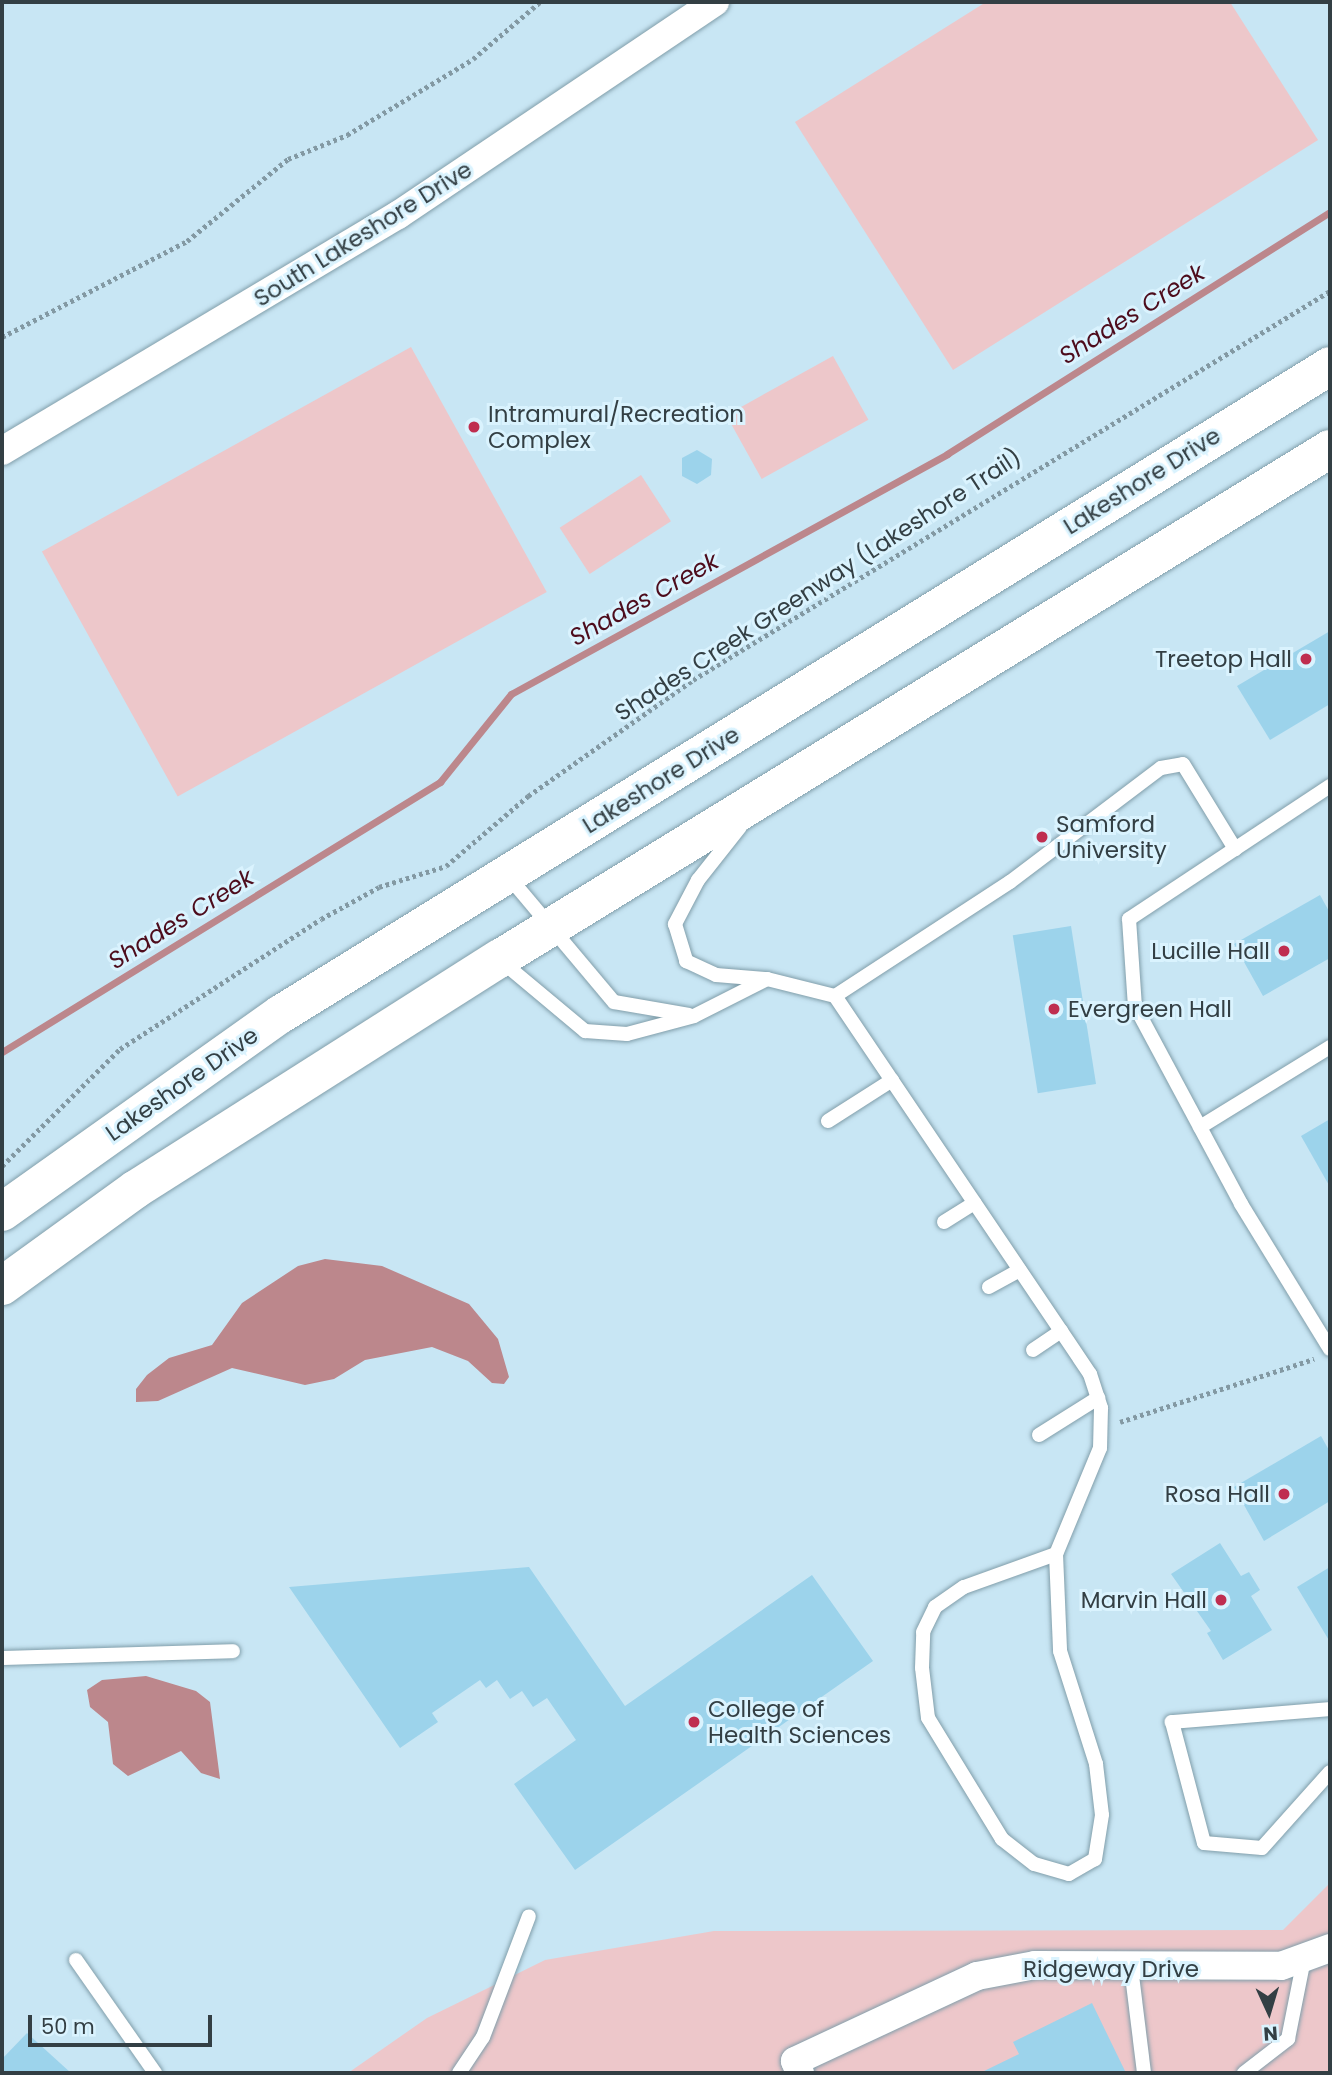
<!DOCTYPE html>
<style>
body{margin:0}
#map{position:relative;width:1332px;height:2075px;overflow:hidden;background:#c8e6f4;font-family:Poppins,sans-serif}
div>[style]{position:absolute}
.green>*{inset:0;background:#edc7ca;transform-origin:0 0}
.water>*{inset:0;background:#bc878c}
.stream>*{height:7px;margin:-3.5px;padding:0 3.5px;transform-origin:3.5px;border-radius:3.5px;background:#bc878c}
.building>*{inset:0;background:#9cd3eb;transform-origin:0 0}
.path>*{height:4.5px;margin-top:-2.25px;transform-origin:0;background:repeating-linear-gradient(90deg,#8399a3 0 3.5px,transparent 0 7px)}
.roads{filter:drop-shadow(0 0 2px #819eaa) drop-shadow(0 0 2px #819eaa)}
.lane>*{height:14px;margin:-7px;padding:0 7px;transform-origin:7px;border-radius:7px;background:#fff}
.street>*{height:28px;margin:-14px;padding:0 14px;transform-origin:14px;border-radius:14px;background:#fff}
.secondary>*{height:38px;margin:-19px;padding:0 19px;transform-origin:19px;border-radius:19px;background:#fff}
.dots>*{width:19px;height:19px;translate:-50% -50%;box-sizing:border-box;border:4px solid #daf3fe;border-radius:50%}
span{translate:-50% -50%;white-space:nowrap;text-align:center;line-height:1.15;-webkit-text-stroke:6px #daf3fe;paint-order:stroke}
.street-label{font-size:23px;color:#333f44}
.poi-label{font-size:23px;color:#333f44}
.left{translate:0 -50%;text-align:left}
.right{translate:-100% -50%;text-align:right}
.water-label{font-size:24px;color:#4d0c1c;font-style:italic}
.frame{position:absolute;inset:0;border:4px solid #333f44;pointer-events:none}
.north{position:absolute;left:1234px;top:1977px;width:70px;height:70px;-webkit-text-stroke:5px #daf3fe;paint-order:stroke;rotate:176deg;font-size:19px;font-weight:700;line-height:28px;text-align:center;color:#333f44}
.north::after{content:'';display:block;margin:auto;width:24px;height:32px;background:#333f44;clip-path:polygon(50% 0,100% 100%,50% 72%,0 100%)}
.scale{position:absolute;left:28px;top:2015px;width:184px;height:32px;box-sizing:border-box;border:4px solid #333f44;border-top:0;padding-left:9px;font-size:21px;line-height:24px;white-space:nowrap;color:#333f44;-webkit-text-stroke:5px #daf3fe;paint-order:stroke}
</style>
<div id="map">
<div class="green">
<i style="clip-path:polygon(986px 2px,1230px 2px,1318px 140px,953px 370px,795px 122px)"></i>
<i style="left:411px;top:347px;width:280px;height:422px;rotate:61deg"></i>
<i style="left:833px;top:356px;width:73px;height:122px;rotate:61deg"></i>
<i style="left:641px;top:475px;width:55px;height:97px;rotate:57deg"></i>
<i style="clip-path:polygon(1330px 1883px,1330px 2073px,348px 2073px,427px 2018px,545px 1960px,714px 1931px,1283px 1930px)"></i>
</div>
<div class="water">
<i style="clip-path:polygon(325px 1259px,382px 1266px,469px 1304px,498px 1339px,509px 1377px,504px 1384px,492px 1383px,468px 1361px,432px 1347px,365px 1360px,334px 1379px,305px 1385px,232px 1368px,158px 1401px,136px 1402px,136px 1389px,147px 1375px,169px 1358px,212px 1345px,242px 1303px,298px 1266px)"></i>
<i style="clip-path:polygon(146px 1676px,196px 1691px,210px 1702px,220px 1779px,201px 1773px,181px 1751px,128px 1776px,113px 1764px,108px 1722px,90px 1707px,87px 1690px,102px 1680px)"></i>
</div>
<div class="stream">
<i style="left:2px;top:1052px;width:515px;rotate:-31.65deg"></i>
<i style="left:440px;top:782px;width:113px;rotate:-51.1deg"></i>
<i style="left:511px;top:694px;width:498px;rotate:-28.8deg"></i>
<i style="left:947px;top:454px;width:453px;rotate:-32.3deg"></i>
</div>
<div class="building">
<i style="clip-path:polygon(697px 450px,712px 459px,711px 475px,697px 484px,682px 476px,682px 458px)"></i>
<i style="clip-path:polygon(1330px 631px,1330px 704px,1270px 740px,1237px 686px)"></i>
<i style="clip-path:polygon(1320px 895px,1330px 913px,1330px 958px,1263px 996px,1234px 944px)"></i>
<i style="left:1071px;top:926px;width:160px;height:59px;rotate:81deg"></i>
<i style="clip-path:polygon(1330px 1119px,1330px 1187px,1301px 1136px)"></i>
<i style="clip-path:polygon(1321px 1436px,1330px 1452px,1330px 1501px,1264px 1541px,1234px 1487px)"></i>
<i style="clip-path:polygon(1220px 1543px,1241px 1576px,1249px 1572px,1260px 1590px,1251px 1596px,1272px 1630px,1223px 1660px,1207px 1633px,1211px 1631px,1171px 1574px)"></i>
<i style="clip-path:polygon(529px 1567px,625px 1706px,812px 1575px,873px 1661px,575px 1870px,514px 1784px,576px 1740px,547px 1698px,533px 1707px,522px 1691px,510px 1699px,497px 1680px,486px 1688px,480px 1680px,432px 1713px,438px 1722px,400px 1748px,289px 1587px)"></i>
<i style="clip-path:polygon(1330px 1567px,1330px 1642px,1297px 1587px)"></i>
<i style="clip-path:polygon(1092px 2003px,1126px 2073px,980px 2073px,1019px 2054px,1013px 2042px)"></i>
<i style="clip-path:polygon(27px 2033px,71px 2073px,2px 2073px,2px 2059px)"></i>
</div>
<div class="path">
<i style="left:2px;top:337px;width:208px;rotate:-27.4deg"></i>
<i style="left:187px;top:241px;width:130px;rotate:-39.1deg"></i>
<i style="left:288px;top:159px;width:64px;rotate:-22.1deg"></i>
<i style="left:347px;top:135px;width:147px;rotate:-31.1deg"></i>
<i style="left:473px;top:59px;width:88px;rotate:-40.4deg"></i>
<i style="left:2px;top:1166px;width:166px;rotate:-44.8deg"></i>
<i style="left:120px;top:1049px;width:239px;rotate:-32.9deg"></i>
<i style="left:321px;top:919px;width:66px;rotate:-28.9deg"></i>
<i style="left:379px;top:887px;width:70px;rotate:-17.4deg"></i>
<i style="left:446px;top:866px;width:108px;rotate:-40.5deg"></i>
<i style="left:528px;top:796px;width:202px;rotate:-35.1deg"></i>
<i style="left:693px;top:680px;width:746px;rotate:-31.41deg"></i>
<i style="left:1120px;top:1422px;width:204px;rotate:-18deg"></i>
</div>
<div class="roads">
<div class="lane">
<i style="left:1330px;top:786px;width:241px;rotate:146.5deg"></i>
<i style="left:1129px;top:919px;width:87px;rotate:86.1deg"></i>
<i style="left:1135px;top:1006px;width:225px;rotate:61.8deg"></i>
<i style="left:1241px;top:1204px;width:170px;rotate:58.5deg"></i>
<i style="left:740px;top:827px;width:68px;rotate:128.4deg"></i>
<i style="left:698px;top:880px;width:50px;rotate:117.6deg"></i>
<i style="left:675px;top:924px;width:39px;rotate:73deg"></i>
<i style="left:686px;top:961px;width:33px;rotate:25deg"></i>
<i style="left:716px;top:975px;width:49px;rotate:4.7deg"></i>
<i style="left:509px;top:877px;width:163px;rotate:50deg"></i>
<i style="left:614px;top:1002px;width:76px;rotate:9.8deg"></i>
<i style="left:500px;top:960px;width:111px;rotate:39.9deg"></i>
<i style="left:585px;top:1031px;width:42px;rotate:4.1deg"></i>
<i style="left:627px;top:1034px;width:69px;rotate:-15deg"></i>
<i style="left:694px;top:1016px;width:82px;rotate:-26.9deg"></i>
<i style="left:767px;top:979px;width:70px;rotate:14deg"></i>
<i style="left:835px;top:996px;width:456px;rotate:56deg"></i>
<i style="left:1090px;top:1374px;width:36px;rotate:72deg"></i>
<i style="left:1101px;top:1408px;width:40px;rotate:91.4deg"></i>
<i style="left:1100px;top:1448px;width:115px;rotate:112.5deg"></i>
<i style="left:1056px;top:1554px;width:97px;rotate:87.6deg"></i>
<i style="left:1060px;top:1651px;width:119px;rotate:72.3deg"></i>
<i style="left:1096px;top:1764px;width:51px;rotate:83.3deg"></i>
<i style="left:1102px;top:1815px;width:45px;rotate:99deg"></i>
<i style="left:1095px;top:1859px;width:30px;rotate:150deg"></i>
<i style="left:1069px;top:1874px;width:36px;rotate:-164deg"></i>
<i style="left:1034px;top:1864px;width:41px;rotate:-142deg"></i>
<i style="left:1002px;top:1839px;width:142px;rotate:-121.4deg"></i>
<i style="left:928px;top:1718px;width:50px;rotate:-96.8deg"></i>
<i style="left:922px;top:1668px;width:36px;rotate:-88deg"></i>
<i style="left:923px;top:1632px;width:28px;rotate:-64deg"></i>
<i style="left:935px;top:1607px;width:35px;rotate:-35deg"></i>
<i style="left:964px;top:1587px;width:98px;rotate:-19.7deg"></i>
<i style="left:835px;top:996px;width:209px;rotate:-33.1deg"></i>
<i style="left:1010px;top:882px;width:189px;rotate:-37.1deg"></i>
<i style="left:1161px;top:768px;width:22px;rotate:-10deg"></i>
<i style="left:1183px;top:764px;width:100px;rotate:58.5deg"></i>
<i style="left:828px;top:1121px;width:76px;rotate:-32.6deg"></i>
<i style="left:1200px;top:1127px;width:153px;rotate:-31.6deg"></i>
<i style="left:944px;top:1222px;width:36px;rotate:-32deg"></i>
<i style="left:989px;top:1287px;width:35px;rotate:-29deg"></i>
<i style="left:1033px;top:1350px;width:34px;rotate:-34deg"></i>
<i style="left:1039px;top:1435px;width:70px;rotate:-32.1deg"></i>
<i style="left:2px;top:1658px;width:231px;rotate:-1.7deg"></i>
<i style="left:1330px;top:1709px;width:159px;rotate:175.3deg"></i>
<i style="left:1172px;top:1722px;width:125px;rotate:75.2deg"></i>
<i style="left:1204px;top:1843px;width:58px;rotate:4.9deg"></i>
<i style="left:1262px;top:1848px;width:102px;rotate:-48.2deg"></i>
<i style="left:76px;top:1960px;width:138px;rotate:55deg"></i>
<i style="left:1131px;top:1967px;width:107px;rotate:83deg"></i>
<i style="left:459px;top:2073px;width:43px;rotate:-56.3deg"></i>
<i style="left:483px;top:2037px;width:129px;rotate:-69.2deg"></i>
<i style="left:1244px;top:2073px;width:56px;rotate:-37.7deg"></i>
<i style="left:1288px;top:2039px;width:82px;rotate:-78.7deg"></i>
</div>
<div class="street">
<i style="left:2px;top:451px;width:461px;rotate:-30.8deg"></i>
<i style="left:398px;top:215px;width:382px;rotate:-33.9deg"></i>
<i style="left:800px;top:2073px;width:13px;rotate:-113deg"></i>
<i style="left:795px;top:2061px;width:201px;rotate:-25deg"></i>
<i style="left:977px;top:1976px;width:59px;rotate:-10.7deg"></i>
<i style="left:1035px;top:1965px;width:246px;rotate:0.2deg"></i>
<i style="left:1281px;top:1966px;width:52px;rotate:-20.2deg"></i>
</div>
<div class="secondary">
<i style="left:2px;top:1212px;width:342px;rotate:-35.4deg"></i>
<i style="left:281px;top:1014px;width:1233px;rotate:-31.7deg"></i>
<i style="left:2px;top:1286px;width:165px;rotate:-35.9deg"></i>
<i style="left:136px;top:1189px;width:430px;rotate:-32.4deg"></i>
<i style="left:499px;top:959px;width:975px;rotate:-31.54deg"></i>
</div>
</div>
<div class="dots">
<i style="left:474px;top:427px;background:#bf2e50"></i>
<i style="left:1306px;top:659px;background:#bf2e50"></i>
<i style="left:1042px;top:837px;background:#bf2e50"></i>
<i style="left:1284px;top:951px;background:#bf2e50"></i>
<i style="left:1054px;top:1009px;background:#bf2e50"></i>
<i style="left:1284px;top:1494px;background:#bf2e50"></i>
<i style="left:1221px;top:1600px;background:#bf2e50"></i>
<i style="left:694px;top:1722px;background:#bf2e50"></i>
</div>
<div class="street-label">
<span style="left:363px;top:234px;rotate:-32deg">South Lakeshore Drive</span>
<span style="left:1142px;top:481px;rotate:-32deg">Lakeshore Drive</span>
<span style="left:818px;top:585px;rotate:-33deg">Shades Creek Greenway (Lakeshore Trail)</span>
<span style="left:661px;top:780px;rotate:-32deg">Lakeshore Drive</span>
<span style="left:182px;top:1084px;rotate:-35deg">Lakeshore Drive</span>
<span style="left:1111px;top:1969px">Ridgeway Drive</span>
</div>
<div class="poi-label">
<span class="left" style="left:488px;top:427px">Intramural/Recreation<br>Complex</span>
<span class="right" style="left:1292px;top:659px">Treetop Hall</span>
<span class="left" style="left:1056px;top:837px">Samford<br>University</span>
<span class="right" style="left:1270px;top:951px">Lucille Hall</span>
<span class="left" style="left:1068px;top:1009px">Evergreen Hall</span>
<span class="right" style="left:1270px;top:1494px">Rosa Hall</span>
<span class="right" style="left:1207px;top:1600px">Marvin Hall</span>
<span class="left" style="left:708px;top:1722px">College of<br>Health Sciences</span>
</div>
<div class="water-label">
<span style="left:1132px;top:314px;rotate:-32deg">Shades Creek</span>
<span style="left:644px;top:599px;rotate:-29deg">Shades Creek</span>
<span style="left:181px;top:919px;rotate:-32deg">Shades Creek</span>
</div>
<div class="frame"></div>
<div class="north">N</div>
<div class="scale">50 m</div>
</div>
